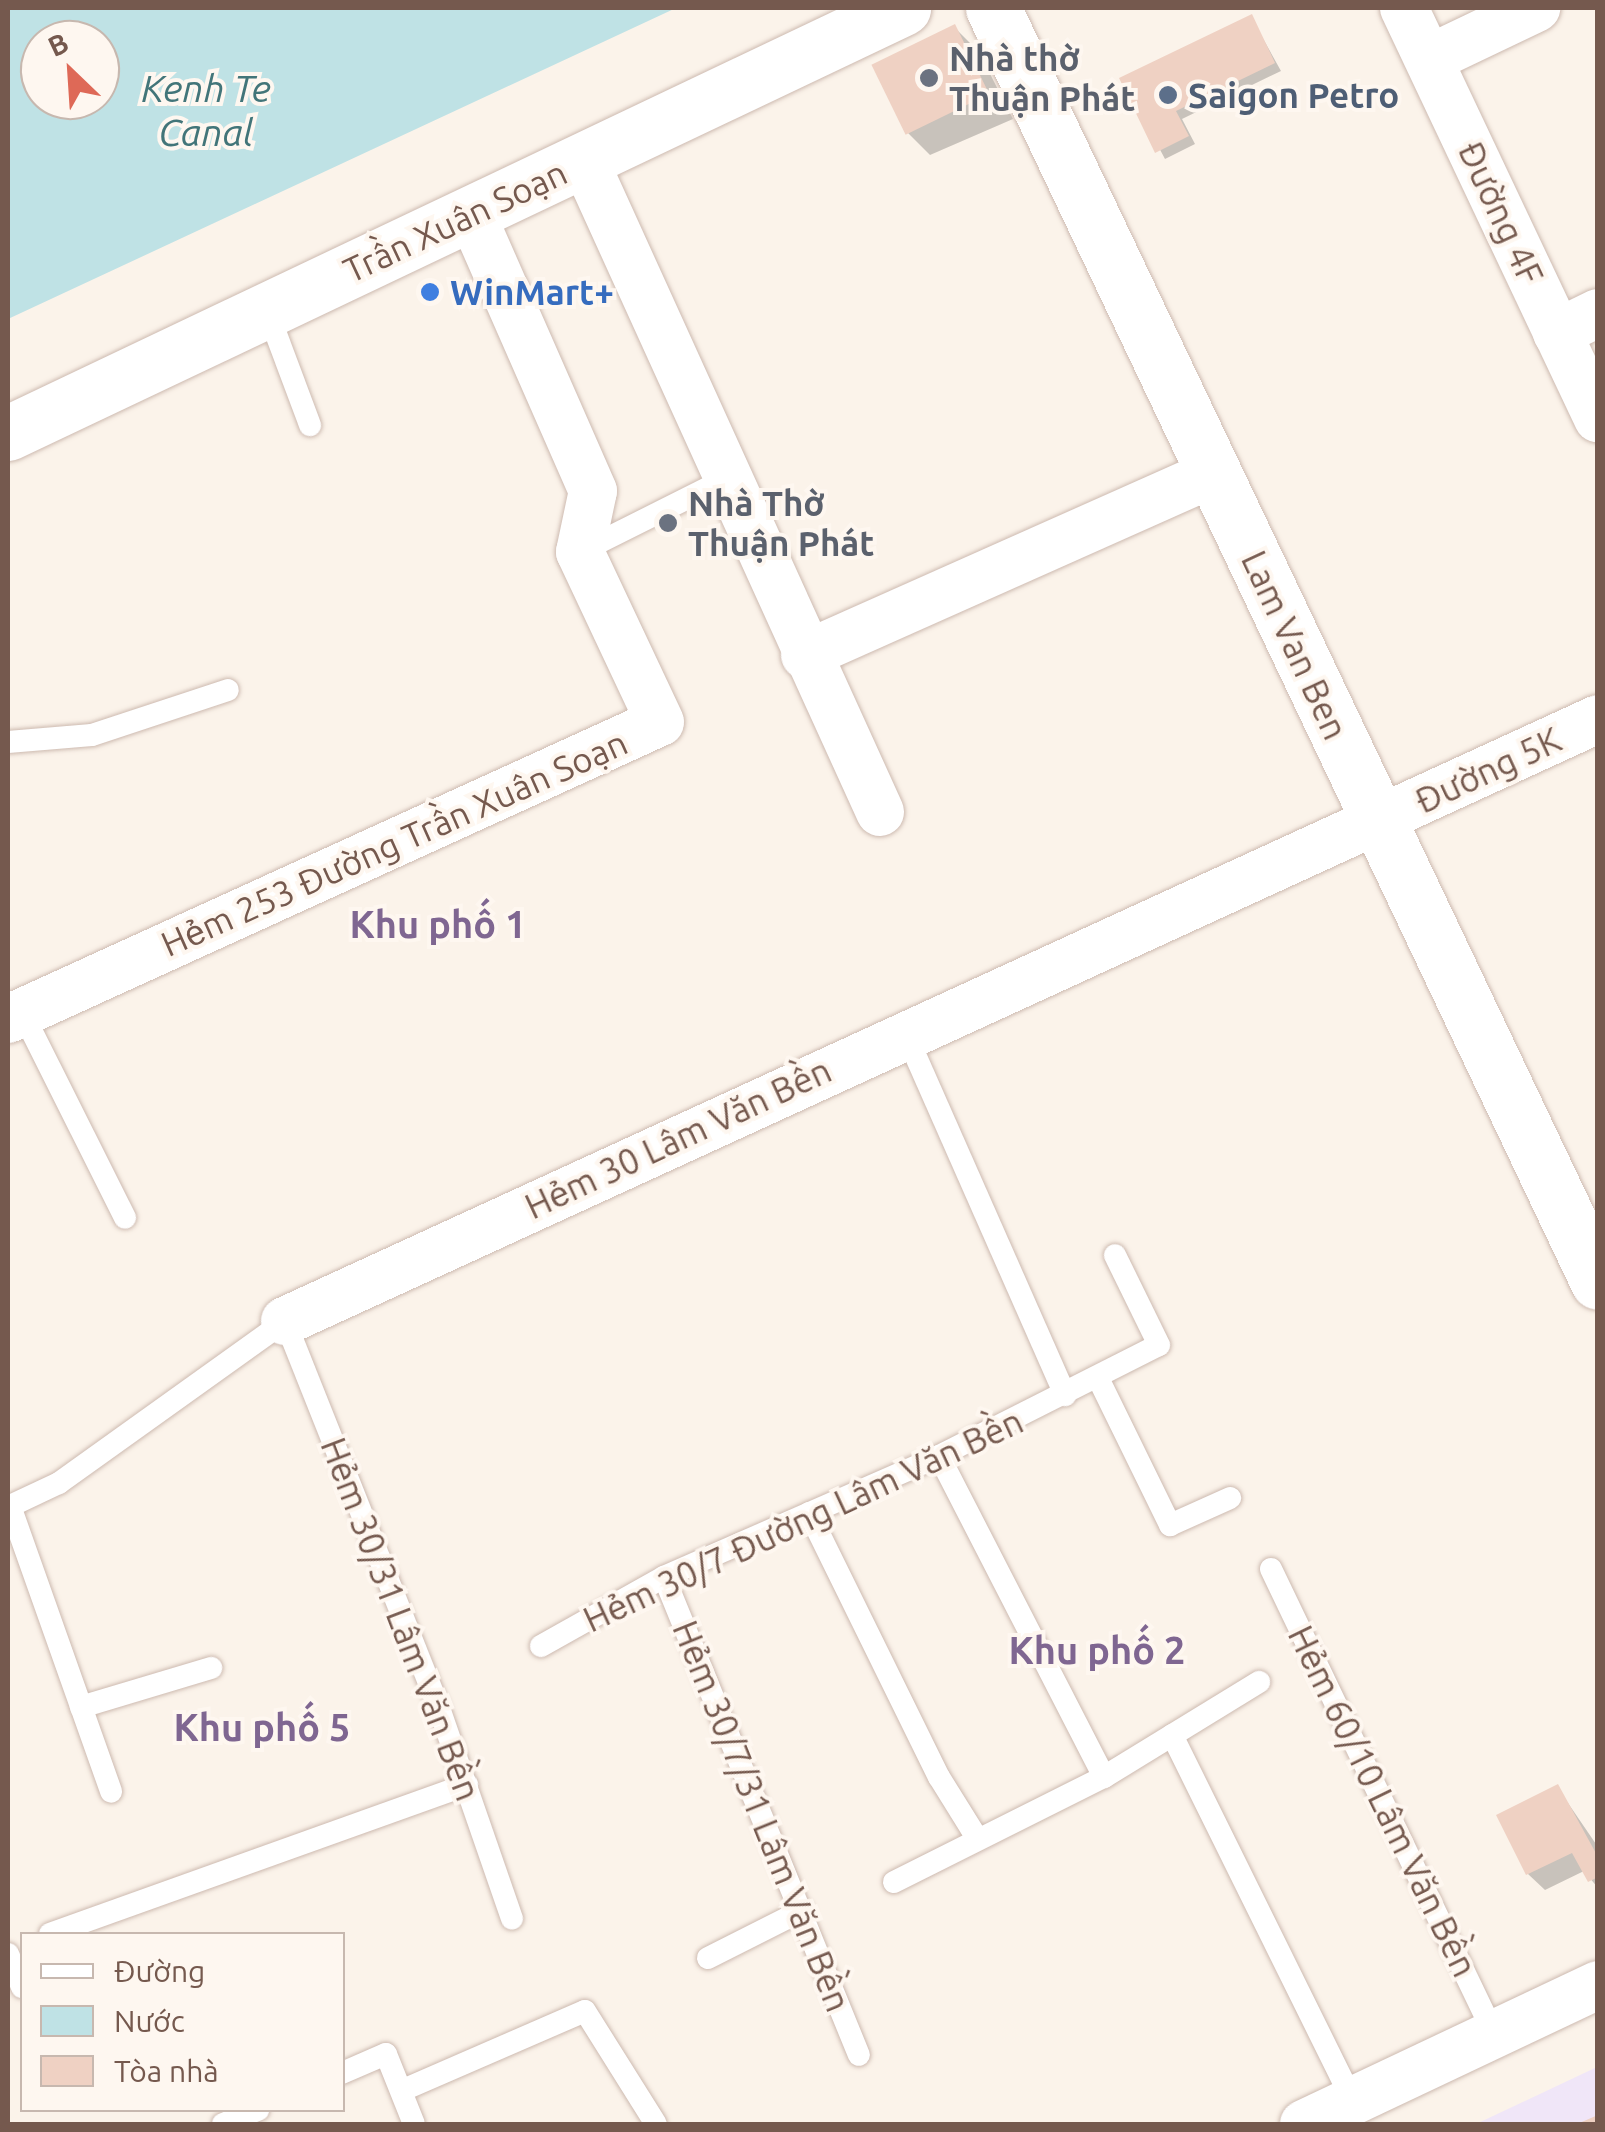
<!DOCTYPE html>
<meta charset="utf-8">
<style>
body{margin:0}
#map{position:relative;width:1605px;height:2132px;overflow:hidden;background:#fbf3ea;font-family:Ubuntu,sans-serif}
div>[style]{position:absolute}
.education>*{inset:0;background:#f0e6f8}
.water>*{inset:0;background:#bfe2e5}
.shadow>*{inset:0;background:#0003}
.building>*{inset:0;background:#efd1c3;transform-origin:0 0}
.roads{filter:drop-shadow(0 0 2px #cdbab0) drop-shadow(0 0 2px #cdbab0)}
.lane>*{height:22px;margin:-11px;padding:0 11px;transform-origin:11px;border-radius:11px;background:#fff}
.street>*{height:48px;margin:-24px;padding:0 24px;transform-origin:24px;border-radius:24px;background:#fff}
.secondary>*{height:55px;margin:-27.5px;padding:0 27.5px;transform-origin:27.5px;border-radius:27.5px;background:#fff}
.dots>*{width:28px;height:28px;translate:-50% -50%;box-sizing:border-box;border:5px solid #fef7f0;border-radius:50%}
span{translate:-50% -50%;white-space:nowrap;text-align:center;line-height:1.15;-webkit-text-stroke:8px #fef7f0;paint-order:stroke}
.worship-label{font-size:35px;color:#5b616d;font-weight:700}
.left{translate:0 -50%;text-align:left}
.service-label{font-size:35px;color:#4e5e75;font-weight:700}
.street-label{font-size:35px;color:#75594e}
.shop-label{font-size:35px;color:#366cbe;font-weight:700}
.water-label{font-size:38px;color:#427579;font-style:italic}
.neighbourhood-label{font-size:38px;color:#7f6691;font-weight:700}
.frame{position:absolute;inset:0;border:10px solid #75594e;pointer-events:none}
.legend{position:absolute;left:20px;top:1932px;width:325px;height:180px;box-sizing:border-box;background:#fef7f0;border:2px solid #c7b8af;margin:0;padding:12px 18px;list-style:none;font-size:30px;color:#75594e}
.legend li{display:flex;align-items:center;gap:20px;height:50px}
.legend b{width:50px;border:2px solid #c7b8af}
.north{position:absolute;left:20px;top:20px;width:100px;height:100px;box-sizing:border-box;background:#fef7f0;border:2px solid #c7b8af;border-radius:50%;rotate:335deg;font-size:28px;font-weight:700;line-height:40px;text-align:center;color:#75594e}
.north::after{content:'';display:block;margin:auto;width:35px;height:45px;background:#de6957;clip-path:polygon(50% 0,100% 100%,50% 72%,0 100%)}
</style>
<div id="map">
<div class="education">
<i style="clip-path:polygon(1597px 2067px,1597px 2124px,1476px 2124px)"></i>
</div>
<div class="water">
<i style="clip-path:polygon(evenodd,8px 8px,676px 8px,8px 319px,8px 8px,40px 40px,100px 40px,100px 100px,40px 100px,40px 40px)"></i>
</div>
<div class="shadow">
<i style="clip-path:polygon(1251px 17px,1281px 71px,1182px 119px,1195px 144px,1165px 159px,1123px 80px)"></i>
<i style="clip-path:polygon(954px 27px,979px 52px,1013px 119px,930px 155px,905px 130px)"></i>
<i style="clip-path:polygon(1557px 1787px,1598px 1847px,1598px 1888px,1584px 1871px,1545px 1890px,1528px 1874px,1499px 1816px)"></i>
</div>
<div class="building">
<i style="clip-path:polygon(1252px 14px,1275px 63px,1176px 111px,1189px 136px,1155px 153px,1119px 78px)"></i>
<i style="left:955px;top:24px;width:78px;height:93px;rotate:64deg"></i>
<i style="clip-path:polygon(1558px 1784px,1598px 1857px,1598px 1877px,1588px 1882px,1572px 1853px,1526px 1875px,1496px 1815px)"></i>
<i style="clip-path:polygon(1598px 2115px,1598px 2124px,1577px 2124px)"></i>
</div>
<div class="roads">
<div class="lane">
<i style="left:267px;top:310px;width:123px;rotate:69.5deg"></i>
<i style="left:582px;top:551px;width:161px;rotate:-26.6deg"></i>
<i style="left:8px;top:742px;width:84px;rotate:-4.8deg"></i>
<i style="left:92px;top:735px;width:143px;rotate:-18.3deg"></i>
<i style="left:22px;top:1012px;width:230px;rotate:63.4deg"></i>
<i style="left:905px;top:1032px;width:397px;rotate:66.2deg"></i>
<i style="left:1098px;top:1378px;width:164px;rotate:63.9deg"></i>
<i style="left:1170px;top:1525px;width:66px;rotate:-24.2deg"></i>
<i style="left:939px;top:1456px;width:361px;rotate:62.8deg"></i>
<i style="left:10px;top:1506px;width:303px;rotate:70.5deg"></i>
<i style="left:8px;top:1507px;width:56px;rotate:-25.2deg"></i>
<i style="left:59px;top:1483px;width:278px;rotate:-35.6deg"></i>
<i style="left:285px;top:1321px;width:413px;rotate:68.3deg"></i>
<i style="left:438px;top:1705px;width:226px;rotate:70.9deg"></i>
<i style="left:809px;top:1513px;width:294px;rotate:63.8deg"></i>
<i style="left:939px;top:1777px;width:72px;rotate:58.1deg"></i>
<i style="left:1271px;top:1569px;width:516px;rotate:64.38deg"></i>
<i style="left:664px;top:1577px;width:516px;rotate:67.81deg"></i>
<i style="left:541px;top:1646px;width:141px;rotate:-29.3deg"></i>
<i style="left:664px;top:1577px;width:300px;rotate:-23.7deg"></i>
<i style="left:939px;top:1456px;width:246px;rotate:-26.8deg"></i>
<i style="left:1159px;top:1345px;width:100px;rotate:-116.1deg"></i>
<i style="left:81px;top:1707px;width:136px;rotate:-16.7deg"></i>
<i style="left:1172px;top:1735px;width:408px;rotate:63.7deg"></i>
<i style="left:894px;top:1882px;width:235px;rotate:-26.6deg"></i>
<i style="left:1104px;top:1777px;width:182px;rotate:-31.5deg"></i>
<i style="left:50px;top:1934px;width:443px;rotate:-19.7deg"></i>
<i style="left:8px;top:1954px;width:36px;rotate:67deg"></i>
<i style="left:708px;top:1958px;width:106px;rotate:-26.8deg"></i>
<i style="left:342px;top:2073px;width:48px;rotate:-23.4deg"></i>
<i style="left:386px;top:2054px;width:75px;rotate:68.2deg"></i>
<i style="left:403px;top:2090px;width:198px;rotate:-23.5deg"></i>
<i style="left:585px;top:2011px;width:133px;rotate:57.9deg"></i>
<i style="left:223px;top:2124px;width:38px;rotate:-22deg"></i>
</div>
<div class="street">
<i style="left:1404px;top:8px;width:454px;rotate:64.7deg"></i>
<i style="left:1429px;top:59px;width:119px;rotate:-25.5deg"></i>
<i style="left:584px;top:160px;width:716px;rotate:65.58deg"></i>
<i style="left:1557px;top:333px;width:46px;rotate:-26deg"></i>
<i style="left:805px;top:655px;width:447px;rotate:-24deg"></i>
<i style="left:8px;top:1019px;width:716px;rotate:-24.49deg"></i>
<i style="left:660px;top:722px;width:188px;rotate:-115.2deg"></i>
<i style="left:580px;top:552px;width:62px;rotate:-78deg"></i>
<i style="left:593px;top:491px;width:304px;rotate:-113.7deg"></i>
<i style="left:285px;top:1321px;width:1444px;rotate:-24.63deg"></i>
<i style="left:1304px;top:2124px;width:325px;rotate:-25.3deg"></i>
</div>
<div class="secondary">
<i style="left:993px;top:8px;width:1410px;rotate:64.6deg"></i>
<i style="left:8px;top:433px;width:991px;rotate:-25.4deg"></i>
</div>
</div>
<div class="dots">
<i style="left:929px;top:78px;background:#6b7280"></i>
<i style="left:1168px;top:95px;background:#5c6f8a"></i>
<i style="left:430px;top:292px;background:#3f7fe0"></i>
<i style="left:668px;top:523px;background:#6b7280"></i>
</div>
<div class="worship-label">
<span class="left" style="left:949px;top:78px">Nhà thờ<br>Thuận Phát</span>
<span class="left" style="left:688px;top:523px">Nhà Thờ<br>Thuận Phát</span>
</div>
<div class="service-label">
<span class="left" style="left:1188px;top:95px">Saigon Petro</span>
</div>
<div class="street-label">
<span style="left:1501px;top:213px;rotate:65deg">Đường 4F</span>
<span style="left:455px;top:221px;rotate:-25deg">Trần Xuân Soạn</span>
<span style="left:1295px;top:645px;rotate:65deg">Lam Van Ben</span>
<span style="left:1488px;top:770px;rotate:-25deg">Đường 5K</span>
<span style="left:394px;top:843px;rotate:-24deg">Hẻm 253 Đường Trần Xuân Soạn</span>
<span style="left:678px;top:1138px;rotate:-25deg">Hẻm 30 Lâm Văn Bền</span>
<span style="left:803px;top:1520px;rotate:-25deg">Hẻm 30/7 Đường Lâm Văn Bền</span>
<span style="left:401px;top:1619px;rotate:69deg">Hẻm 30/31 Lâm Văn Bền</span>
<span style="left:1383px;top:1801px;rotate:64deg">Hẻm 60/10 Lâm Văn Bền</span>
<span style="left:762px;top:1816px;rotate:68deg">Hẻm 30/7/31 Lâm Văn Bền</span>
</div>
<div class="shop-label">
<span class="left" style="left:450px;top:292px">WinMart+</span>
</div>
<div class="water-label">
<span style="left:206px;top:111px">Kenh Te<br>Canal</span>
</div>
<div class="neighbourhood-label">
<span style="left:438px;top:925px">Khu phố 1</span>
<span style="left:1097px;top:1651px">Khu phố 2</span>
<span style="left:262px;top:1728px">Khu phố 5</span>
</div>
<div class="frame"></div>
<ul class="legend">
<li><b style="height:12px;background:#fff"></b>Đường</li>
<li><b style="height:28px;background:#bfe2e5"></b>Nước</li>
<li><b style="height:28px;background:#efd1c3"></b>Tòa nhà</li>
</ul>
<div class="north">B</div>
</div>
